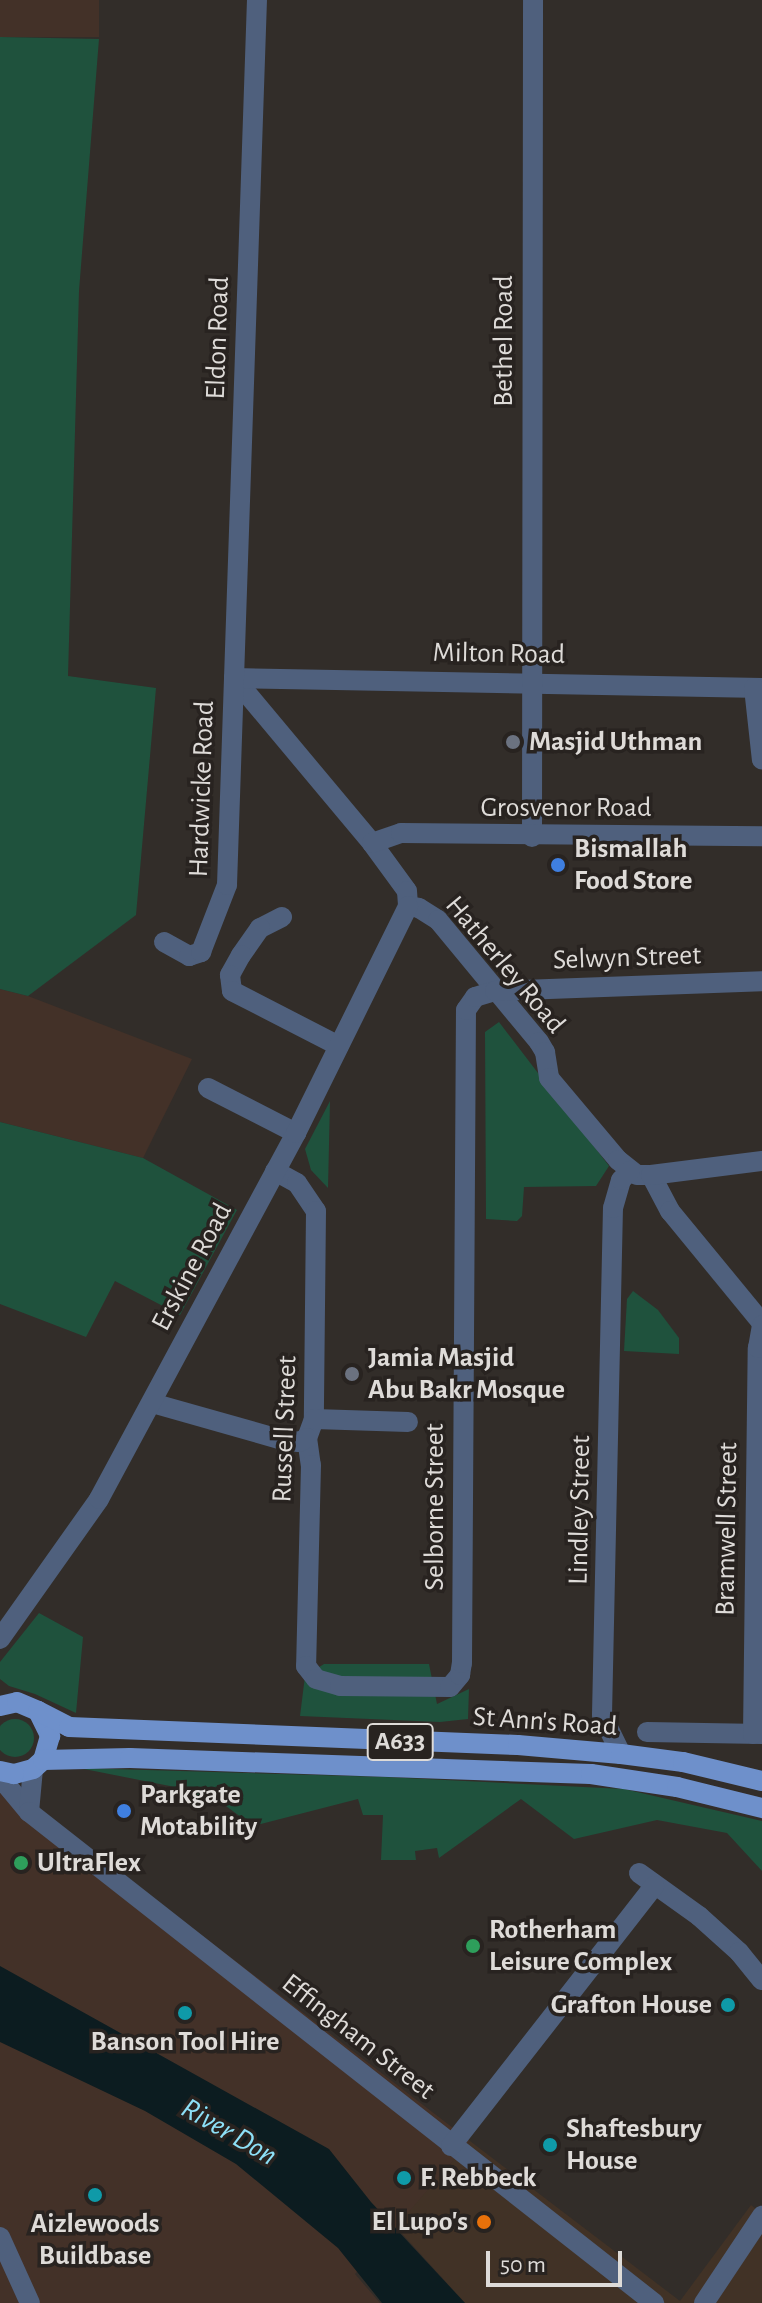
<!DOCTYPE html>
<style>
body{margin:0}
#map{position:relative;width:762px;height:2303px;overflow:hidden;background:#322d29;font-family:"Alegreya Sans",sans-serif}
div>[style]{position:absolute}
.commercial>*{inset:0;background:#413226}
.industrial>*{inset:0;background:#433128;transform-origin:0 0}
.green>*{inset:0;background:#1f523d}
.round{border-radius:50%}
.water>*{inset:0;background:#0c1c20}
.minor>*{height:20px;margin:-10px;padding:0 10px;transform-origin:10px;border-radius:10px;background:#4f607d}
.primary>*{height:20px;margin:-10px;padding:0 10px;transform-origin:10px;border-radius:10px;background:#6e90cb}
.dots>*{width:22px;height:22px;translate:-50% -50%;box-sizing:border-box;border:4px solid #282320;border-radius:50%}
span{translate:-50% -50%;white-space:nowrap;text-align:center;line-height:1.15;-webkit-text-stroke:7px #282320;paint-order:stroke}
.shield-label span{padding:2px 6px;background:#282320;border:2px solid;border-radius:6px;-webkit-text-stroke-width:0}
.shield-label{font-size:26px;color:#dedbd8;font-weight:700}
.street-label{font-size:28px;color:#dedbd8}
.poi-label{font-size:28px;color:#dedbd8;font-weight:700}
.left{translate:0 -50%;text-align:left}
.right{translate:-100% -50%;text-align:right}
.water-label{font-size:30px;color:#8de0f7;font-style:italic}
.scale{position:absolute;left:486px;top:2251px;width:136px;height:36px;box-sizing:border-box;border:4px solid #dedbd8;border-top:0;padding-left:10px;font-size:24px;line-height:28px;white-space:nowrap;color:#dedbd8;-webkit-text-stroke:6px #282320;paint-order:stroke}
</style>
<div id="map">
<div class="commercial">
<i style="clip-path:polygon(470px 2141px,680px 2301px,751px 2205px,762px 2214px,762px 2303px,465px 2303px,395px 2226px)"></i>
</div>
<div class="industrial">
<i style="left:0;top:0;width:99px;height:37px"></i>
<i style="clip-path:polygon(0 989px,28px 996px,192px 1059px,143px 1158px,0 1122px)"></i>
<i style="clip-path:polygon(0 1780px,470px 2141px,355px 2274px,380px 2303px,0 2303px)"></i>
</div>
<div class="green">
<i style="clip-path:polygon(0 37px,99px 39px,79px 291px,68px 676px,156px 688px,136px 915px,28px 996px,0 989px)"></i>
<i style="clip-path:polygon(499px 1022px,609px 1166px,596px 1186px,524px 1187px,522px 1216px,517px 1221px,486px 1219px,485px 1032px)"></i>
<i style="clip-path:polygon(330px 1101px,328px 1188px,311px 1170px,305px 1149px)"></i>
<i style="clip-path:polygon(0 1122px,143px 1158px,237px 1210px,180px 1315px,115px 1281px,86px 1337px,0 1304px)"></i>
<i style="clip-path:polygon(633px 1291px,658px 1310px,679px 1338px,679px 1354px,624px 1351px,627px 1299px)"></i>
<i style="clip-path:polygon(39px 1613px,83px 1637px,76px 1713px,35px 1694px,9px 1686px,0 1679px,0 1662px)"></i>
<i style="clip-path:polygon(324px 1664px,429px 1664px,437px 1704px,469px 1689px,468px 1719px,440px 1722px,300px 1716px,305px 1676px)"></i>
<i class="round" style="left:-4px;top:1719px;width:38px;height:38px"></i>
<i style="clip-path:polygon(79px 1768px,385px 1777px,624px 1789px,762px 1821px,762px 1871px,727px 1833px,657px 1820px,574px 1839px,521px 1799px,439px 1858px,437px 1848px,415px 1851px,416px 1860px,381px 1860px,383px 1815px,363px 1815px,358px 1799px,253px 1826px,207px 1792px,200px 1799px,190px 1790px)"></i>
</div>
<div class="water">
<i style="clip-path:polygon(0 1966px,329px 2149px,371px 2202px,465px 2303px,382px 2303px,338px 2248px,236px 2164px,145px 2111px,0 2042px)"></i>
</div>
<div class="minor">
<i style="left:234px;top:678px;width:215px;rotate:50.1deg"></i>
<i style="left:372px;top:843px;width:59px;rotate:53.9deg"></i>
<i style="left:407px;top:891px;width:15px;rotate:86deg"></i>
<i style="left:408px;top:906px;width:11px;rotate:10deg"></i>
<i style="left:419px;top:908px;width:22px;rotate:32deg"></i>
<i style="left:438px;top:920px;width:158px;rotate:50.4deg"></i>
<i style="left:539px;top:1042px;width:12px;rotate:59deg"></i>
<i style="left:545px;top:1052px;width:26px;rotate:81deg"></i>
<i style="left:549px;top:1078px;width:107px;rotate:49.9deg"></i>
<i style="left:618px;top:1160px;width:24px;rotate:38deg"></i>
<i style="left:637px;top:1175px;width:14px"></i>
<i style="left:651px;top:1175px;width:41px;rotate:62.2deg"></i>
<i style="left:670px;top:1211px;width:145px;rotate:50.6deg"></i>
<i style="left:234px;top:678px;width:528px;rotate:1.09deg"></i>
<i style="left:754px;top:688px;width:72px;rotate:83.7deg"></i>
<i style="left:532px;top:837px;width:837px;rotate:-89.93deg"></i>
<i style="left:372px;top:843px;width:31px;rotate:-19deg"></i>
<i style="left:401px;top:833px;width:361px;rotate:0.5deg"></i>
<i style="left:282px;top:917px;width:25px;rotate:153deg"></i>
<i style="left:260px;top:928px;width:33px;rotate:125deg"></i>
<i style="left:241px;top:955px;width:23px;rotate:119deg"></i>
<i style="left:230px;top:975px;width:16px;rotate:83deg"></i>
<i style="left:232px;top:991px;width:120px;rotate:27.2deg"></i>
<i style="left:164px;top:942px;width:29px;rotate:29deg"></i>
<i style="left:189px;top:956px;width:13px;rotate:-18deg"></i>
<i style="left:201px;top:952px;width:72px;rotate:-68.8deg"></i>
<i style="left:227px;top:885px;width:886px;rotate:-88.06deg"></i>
<i style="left:208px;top:1088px;width:99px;rotate:27.1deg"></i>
<i style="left:275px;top:1171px;width:25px;rotate:29deg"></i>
<i style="left:297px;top:1183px;width:34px;rotate:56deg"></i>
<i style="left:316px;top:1211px;width:208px;rotate:90.6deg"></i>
<i style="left:314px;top:1419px;width:20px;rotate:110deg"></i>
<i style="left:307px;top:1438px;width:27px;rotate:82deg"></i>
<i style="left:311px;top:1465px;width:201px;rotate:91.4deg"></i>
<i style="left:306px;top:1666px;width:16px;rotate:52deg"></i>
<i style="left:316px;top:1679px;width:25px;rotate:16deg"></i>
<i style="left:340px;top:1686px;width:110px;rotate:0.5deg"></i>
<i style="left:450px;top:1687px;width:16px;rotate:-50deg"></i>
<i style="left:460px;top:1675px;width:12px;rotate:-81deg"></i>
<i style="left:462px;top:1663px;width:653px;rotate:-89.65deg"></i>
<i style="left:466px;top:1010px;width:16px;rotate:-55deg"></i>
<i style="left:475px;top:997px;width:21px;rotate:-17deg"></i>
<i style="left:495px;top:991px;width:267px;rotate:-2.1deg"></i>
<i style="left:651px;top:1175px;width:112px;rotate:-7.2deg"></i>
<i style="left:152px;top:1403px;width:136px;rotate:15.8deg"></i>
<i style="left:283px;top:1440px;width:16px;rotate:7deg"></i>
<i style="left:299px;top:1442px;width:9px;rotate:-27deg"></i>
<i style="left:314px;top:1419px;width:94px;rotate:1.8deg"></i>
<i style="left:0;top:1639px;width:171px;rotate:-54.7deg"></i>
<i style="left:99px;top:1499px;width:416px;rotate:-61.7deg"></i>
<i style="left:296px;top:1133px;width:253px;rotate:-63.7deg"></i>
<i style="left:647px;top:1732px;width:115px;rotate:1deg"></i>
<i style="left:753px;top:1734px;width:386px;rotate:-89.3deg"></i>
<i style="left:758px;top:1348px;width:23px;rotate:-80deg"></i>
<i style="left:621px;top:1754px;width:43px;rotate:-116deg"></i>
<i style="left:602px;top:1715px;width:507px;rotate:-88.76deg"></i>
<i style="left:613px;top:1208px;width:29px;rotate:-74deg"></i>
<i style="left:621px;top:1180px;width:13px;rotate:-45deg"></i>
<i style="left:0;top:1777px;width:45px;rotate:50.4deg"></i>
<i style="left:29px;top:1812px;width:43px;rotate:-84.7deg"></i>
<i style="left:29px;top:1812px;width:795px;rotate:38.15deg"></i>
<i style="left:639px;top:1873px;width:74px;rotate:35.6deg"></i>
<i style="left:699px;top:1916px;width:54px;rotate:42deg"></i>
<i style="left:739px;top:1952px;width:36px;rotate:51deg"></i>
<i style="left:451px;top:2146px;width:330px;rotate:-52deg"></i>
<i style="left:0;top:2237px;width:72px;rotate:65.6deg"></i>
<i style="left:704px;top:2303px;width:105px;rotate:-56.3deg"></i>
</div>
<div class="primary">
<i style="left:0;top:1706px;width:17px;rotate:-13deg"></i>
<i style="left:17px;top:1702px;width:23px;rotate:23deg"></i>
<i style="left:38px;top:1711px;width:28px;rotate:64deg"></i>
<i style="left:50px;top:1736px;width:25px;rotate:106deg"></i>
<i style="left:43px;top:1760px;width:13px;rotate:138deg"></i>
<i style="left:33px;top:1769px;width:20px;rotate:165deg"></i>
<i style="left:14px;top:1774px;width:14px;rotate:-168deg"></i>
<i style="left:38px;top:1711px;width:35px;rotate:27deg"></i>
<i style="left:69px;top:1727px;width:449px;rotate:2.3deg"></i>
<i style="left:518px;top:1745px;width:103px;rotate:5deg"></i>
<i style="left:621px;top:1754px;width:63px;rotate:7.4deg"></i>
<i style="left:683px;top:1762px;width:81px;rotate:13.5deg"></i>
<i style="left:43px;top:1760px;width:87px;rotate:-1.3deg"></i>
<i style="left:130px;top:1758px;width:461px;rotate:2deg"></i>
<i style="left:591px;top:1774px;width:87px;rotate:8.6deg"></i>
<i style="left:677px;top:1787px;width:88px;rotate:13.9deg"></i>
</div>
<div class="dots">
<i style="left:513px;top:742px;background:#6b7280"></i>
<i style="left:558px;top:865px;background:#3f7fe0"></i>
<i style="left:352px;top:1374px;background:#6b7280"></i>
<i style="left:124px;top:1811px;background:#3f7fe0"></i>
<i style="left:21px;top:1863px;background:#2e9e5b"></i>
<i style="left:473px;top:1946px;background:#2e9e5b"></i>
<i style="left:728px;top:2005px;background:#0f9aa8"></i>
<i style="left:185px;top:2013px;background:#0f9aa8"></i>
<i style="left:550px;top:2145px;background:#0f9aa8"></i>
<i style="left:404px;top:2178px;background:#0f9aa8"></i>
<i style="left:95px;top:2195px;background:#0f9aa8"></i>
<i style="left:484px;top:2222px;background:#e8710a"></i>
</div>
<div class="shield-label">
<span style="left:400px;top:1742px">A633</span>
</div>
<div class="street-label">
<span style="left:218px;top:338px;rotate:-88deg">Eldon Road</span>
<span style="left:504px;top:341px;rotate:-90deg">Bethel Road</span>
<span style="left:499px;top:654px;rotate:1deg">Milton Road</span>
<span style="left:202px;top:789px;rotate:-88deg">Hardwicke Road</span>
<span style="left:566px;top:808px">Grosvenor Road</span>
<span style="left:627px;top:958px;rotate:-2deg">Selwyn Street</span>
<span style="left:505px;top:965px;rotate:50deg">Hatherley Road</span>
<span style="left:192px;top:1267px;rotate:-62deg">Erskine Road</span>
<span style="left:285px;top:1429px;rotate:-88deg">Russell Street</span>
<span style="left:435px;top:1507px;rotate:-90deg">Selborne Street</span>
<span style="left:580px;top:1510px;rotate:-89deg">Lindley Street</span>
<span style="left:727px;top:1529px;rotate:-89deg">Bramwell Street</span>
<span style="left:545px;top:1722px;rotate:4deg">St Ann's Road</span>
<span style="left:358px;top:2037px;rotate:38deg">Effingham Street</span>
</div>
<div class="poi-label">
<span class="left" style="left:529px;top:742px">Masjid Uthman</span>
<span class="left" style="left:574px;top:865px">Bismallah<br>Food Store</span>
<span class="left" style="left:368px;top:1374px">Jamia Masjid<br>Abu Bakr Mosque</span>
<span class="left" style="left:140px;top:1811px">Parkgate<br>Motability</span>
<span class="left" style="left:37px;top:1863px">UltraFlex</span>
<span class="left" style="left:489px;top:1946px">Rotherham<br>Leisure Complex</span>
<span class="right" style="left:712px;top:2005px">Grafton House</span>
<span style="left:185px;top:2042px">Banson Tool Hire</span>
<span class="left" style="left:566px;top:2145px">Shaftesbury<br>House</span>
<span class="left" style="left:420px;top:2178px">F. Rebbeck</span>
<span class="right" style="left:468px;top:2222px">El Lupo's</span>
<span style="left:95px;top:2240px">Aizlewoods<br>Buildbase</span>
</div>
<div class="water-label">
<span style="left:229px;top:2132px;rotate:30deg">River Don</span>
</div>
<div class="scale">50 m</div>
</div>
